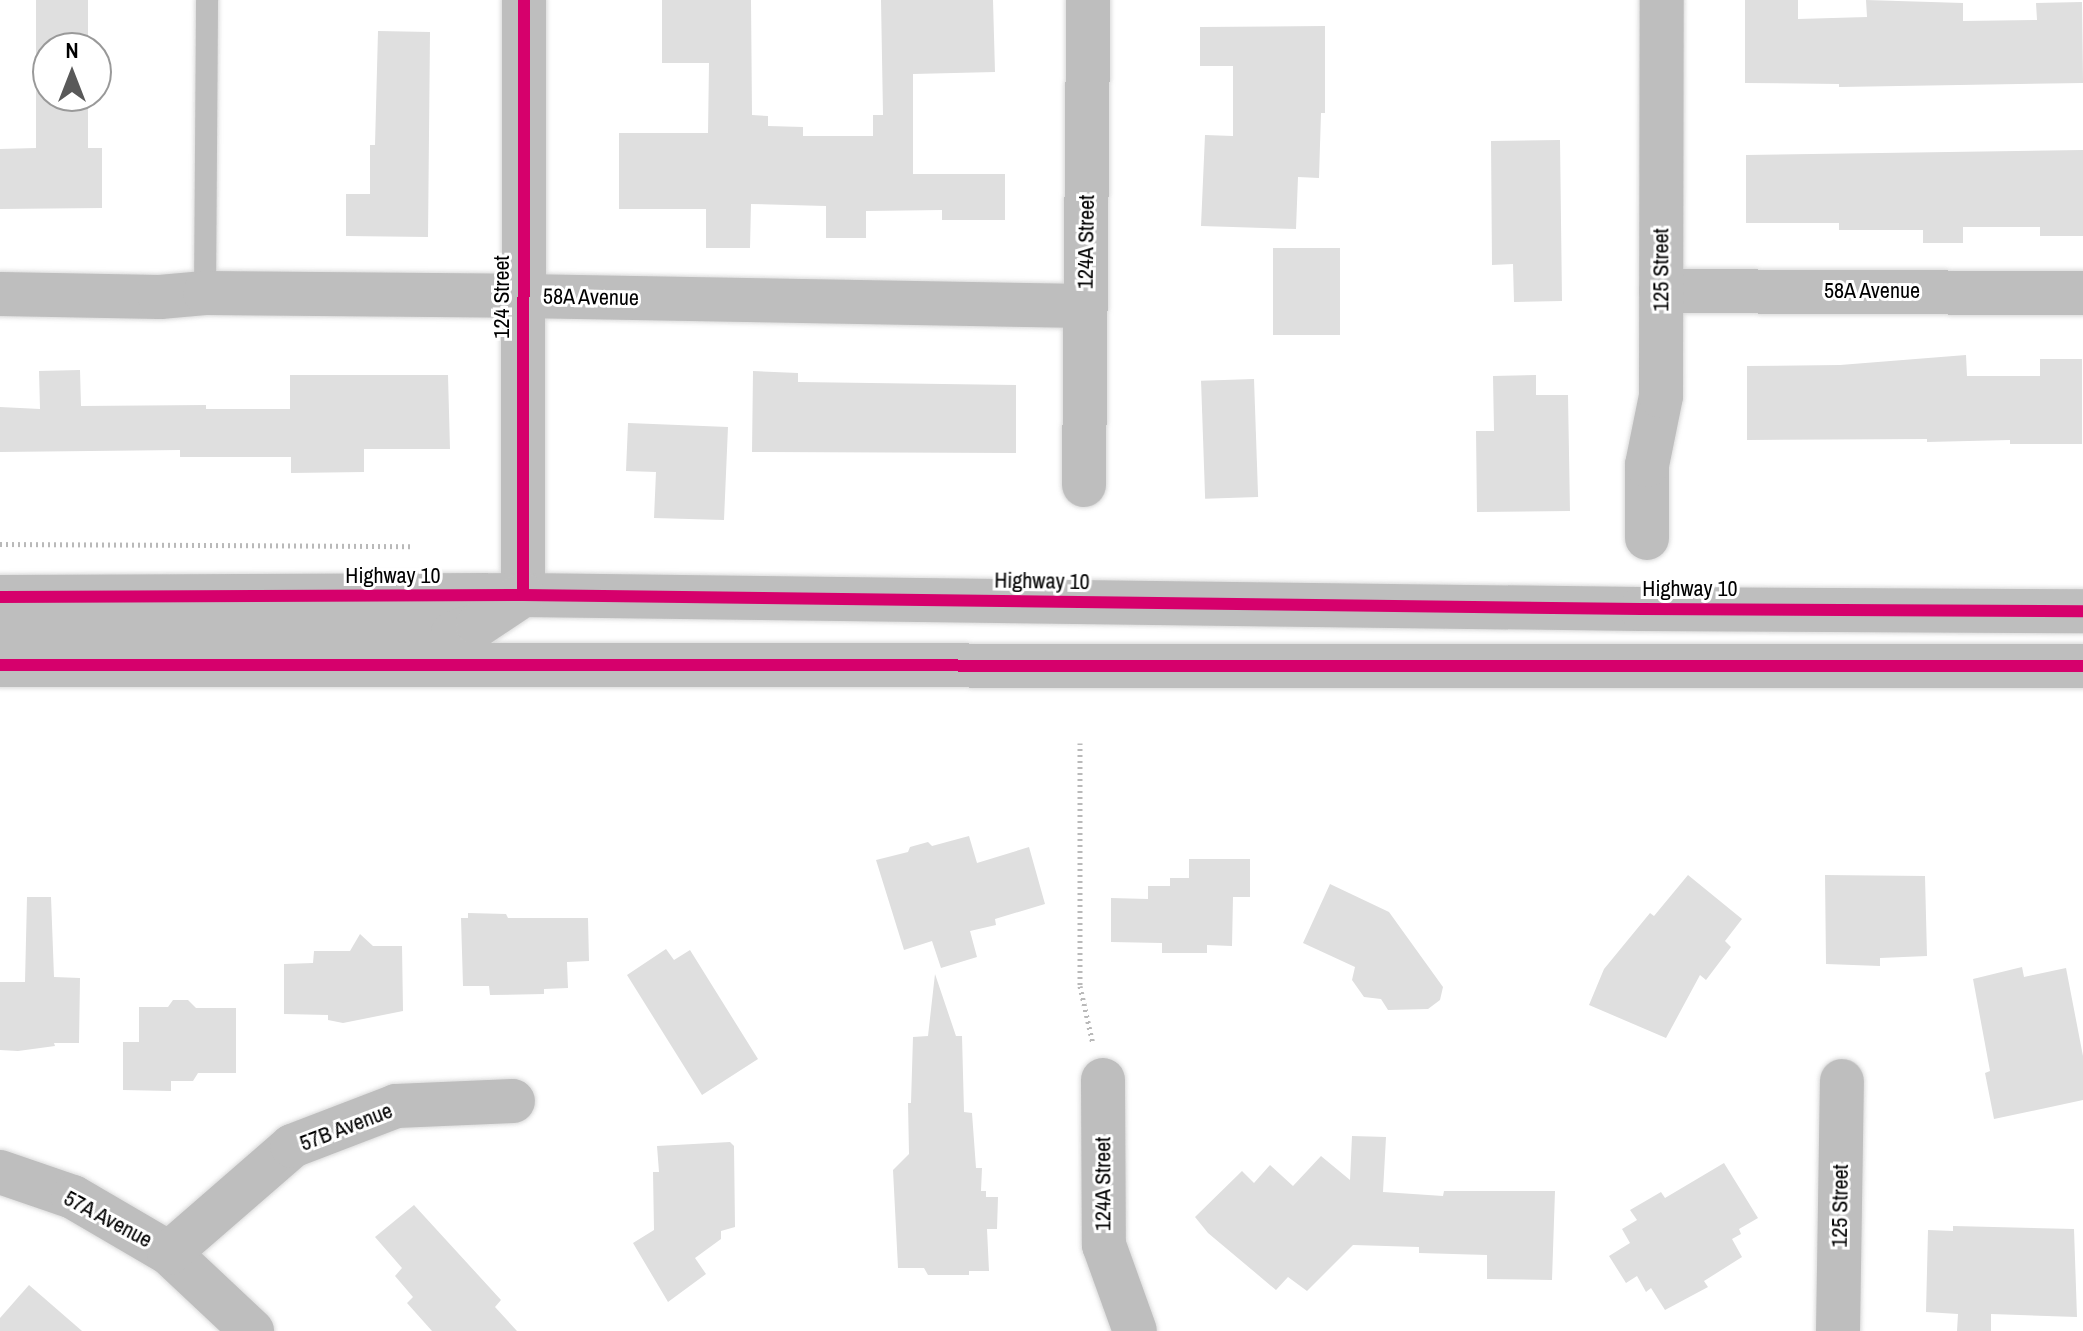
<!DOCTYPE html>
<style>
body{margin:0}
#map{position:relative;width:2083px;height:1331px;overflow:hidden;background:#fff;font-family:"Archivo Narrow",sans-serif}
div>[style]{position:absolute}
.building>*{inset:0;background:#dfdfdf;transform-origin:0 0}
.path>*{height:5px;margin-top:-2.5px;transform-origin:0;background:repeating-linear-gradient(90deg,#b9b9b9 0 2px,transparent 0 6px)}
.roads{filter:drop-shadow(0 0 2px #dbdbdb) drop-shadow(0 0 2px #dbdbdb)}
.service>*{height:22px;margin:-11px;padding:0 11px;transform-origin:11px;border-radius:11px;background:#bebebe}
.minor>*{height:44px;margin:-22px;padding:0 22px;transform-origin:22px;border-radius:22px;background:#bebebe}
.tertiary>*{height:44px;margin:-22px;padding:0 22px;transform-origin:22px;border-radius:22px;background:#bebebe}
.trunk>*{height:44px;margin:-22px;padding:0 22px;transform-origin:22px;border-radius:22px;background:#bebebe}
.cycleway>*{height:12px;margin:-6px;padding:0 6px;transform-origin:6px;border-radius:6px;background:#d6006c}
span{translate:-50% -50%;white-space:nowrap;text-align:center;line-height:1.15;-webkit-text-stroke:6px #fff;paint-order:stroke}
.street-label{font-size:22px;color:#000}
.north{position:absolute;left:32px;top:32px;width:80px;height:80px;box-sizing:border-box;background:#fff;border:2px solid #999;border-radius:50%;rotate:0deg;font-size:22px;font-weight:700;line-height:32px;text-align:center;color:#000}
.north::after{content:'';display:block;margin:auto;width:28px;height:36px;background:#595959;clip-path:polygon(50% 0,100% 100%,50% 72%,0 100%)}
</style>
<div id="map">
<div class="building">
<i style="clip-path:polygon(36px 0,88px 0,88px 48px,48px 48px,48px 96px,88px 96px,88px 148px,102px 148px,102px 208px,0 209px,0 149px,36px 148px)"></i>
<i style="clip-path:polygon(662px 0,751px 0,752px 115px,768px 116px,768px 126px,803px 127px,803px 136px,873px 136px,873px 115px,883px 115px,881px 0,993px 0,995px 72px,913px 74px,913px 174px,1005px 174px,1005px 220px,942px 220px,942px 210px,866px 211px,866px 238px,826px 238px,826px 206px,751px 204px,750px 248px,706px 248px,706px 209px,619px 209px,619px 133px,708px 133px,709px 63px,662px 63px)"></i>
<i style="clip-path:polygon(1745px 0,1798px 0,1798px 19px,1867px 17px,1866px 0,1963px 3px,1963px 21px,2037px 20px,2036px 3px,2082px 2px,2083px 83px,1839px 87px,1839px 84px,1745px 83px)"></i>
<i style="clip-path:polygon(1325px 26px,1325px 113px,1321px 113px,1319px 178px,1298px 177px,1296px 229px,1201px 226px,1205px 135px,1233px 136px,1233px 66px,1200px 66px,1200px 27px)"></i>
<i style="clip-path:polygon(378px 31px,430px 32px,428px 237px,346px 236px,346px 194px,370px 194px,370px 145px,375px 145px)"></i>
<i style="clip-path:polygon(1560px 140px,1562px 301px,1514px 302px,1513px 264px,1492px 265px,1491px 141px)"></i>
<i style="clip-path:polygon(2083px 150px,2083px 236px,2040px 236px,2040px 227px,1963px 227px,1963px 243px,1923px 243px,1923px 230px,1839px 230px,1839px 223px,1746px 223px,1746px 155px)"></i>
<i style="left:1273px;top:248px;width:67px;height:87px"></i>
<i style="clip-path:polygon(1966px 355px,1967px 376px,2040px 376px,2040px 359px,2082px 359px,2082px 444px,2010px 444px,2010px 440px,1927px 442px,1927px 439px,1747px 440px,1747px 366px,1840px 365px)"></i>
<i style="clip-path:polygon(80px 370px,81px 406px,206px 405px,206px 409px,290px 409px,290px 375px,448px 375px,450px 449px,364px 449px,364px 472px,291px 473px,291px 457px,180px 457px,180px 450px,0 452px,0 407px,40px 409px,39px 371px)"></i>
<i style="clip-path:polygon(753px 371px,798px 373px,798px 382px,1016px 385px,1016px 453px,752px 452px)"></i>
<i style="clip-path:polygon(1536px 375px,1536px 395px,1568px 395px,1570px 511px,1477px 512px,1476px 431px,1494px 431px,1493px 376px)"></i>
<i style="left:1254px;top:379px;width:118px;height:53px;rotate:88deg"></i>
<i style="clip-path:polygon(628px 423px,728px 427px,724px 520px,654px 518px,656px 472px,626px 471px)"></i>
<i style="clip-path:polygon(969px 836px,977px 863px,1029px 847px,1045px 904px,995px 919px,996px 925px,970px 931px,977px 957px,941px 968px,932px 941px,904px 950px,876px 860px,908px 852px,910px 847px,928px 842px,932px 846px)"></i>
<i style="clip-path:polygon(1189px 859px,1250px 859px,1250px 897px,1233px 897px,1232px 946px,1207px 945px,1207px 953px,1162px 953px,1162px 943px,1111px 942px,1111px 898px,1148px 899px,1148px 886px,1170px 886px,1170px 878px,1189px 878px)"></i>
<i style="clip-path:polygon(1688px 875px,1742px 919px,1725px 941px,1731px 947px,1706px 980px,1700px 975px,1666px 1038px,1589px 1005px,1604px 969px,1650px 913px,1654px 916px)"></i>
<i style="clip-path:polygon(1825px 875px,1925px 876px,1927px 956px,1880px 958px,1880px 966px,1826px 964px)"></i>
<i style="clip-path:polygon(1330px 884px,1389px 912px,1443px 987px,1440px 1000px,1428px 1009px,1388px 1010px,1381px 999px,1364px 997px,1352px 980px,1355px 967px,1303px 943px)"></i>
<i style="clip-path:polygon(27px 897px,51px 897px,54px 977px,80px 978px,79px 1043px,54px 1043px,55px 1046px,18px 1051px,0 1050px,0 982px,25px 982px)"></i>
<i style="clip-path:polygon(468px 913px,506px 914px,508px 918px,588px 918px,589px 961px,567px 962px,568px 988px,544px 989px,544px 994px,490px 995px,489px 986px,463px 986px,461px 918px,468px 918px)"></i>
<i style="clip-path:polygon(360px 934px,373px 946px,402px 946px,403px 1011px,343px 1023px,328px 1020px,328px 1015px,284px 1014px,284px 964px,313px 963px,314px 951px,350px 951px)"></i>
<i style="clip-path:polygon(666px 949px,674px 960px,690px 950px,758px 1059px,702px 1095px,627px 975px)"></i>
<i style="clip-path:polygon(2022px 967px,2024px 977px,2066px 968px,2083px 1056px,2083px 1100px,1994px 1119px,1985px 1073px,1990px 1071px,1973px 979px)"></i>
<i style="clip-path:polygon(935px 974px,956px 1036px,962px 1036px,964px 1112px,972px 1113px,976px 1168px,982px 1168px,981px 1191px,986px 1191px,986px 1197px,998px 1197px,997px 1229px,987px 1229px,989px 1271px,969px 1271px,969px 1275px,928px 1275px,924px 1268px,898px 1268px,893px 1170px,909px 1154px,908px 1103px,911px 1103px,913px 1037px,928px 1036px)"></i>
<i style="clip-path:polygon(173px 1000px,188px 1000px,196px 1008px,236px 1008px,236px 1073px,198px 1073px,193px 1081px,171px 1081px,171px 1091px,123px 1090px,123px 1042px,139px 1042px,139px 1007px,168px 1007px)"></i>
<i style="clip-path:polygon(1352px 1136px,1386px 1137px,1383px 1192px,1443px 1196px,1444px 1191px,1555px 1191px,1552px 1280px,1487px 1279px,1487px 1255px,1419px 1253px,1419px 1247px,1353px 1245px,1307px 1291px,1288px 1277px,1276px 1290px,1208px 1233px,1195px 1217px,1242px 1171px,1254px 1183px,1270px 1165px,1293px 1186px,1321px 1156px,1350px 1180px)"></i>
<i style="clip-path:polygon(730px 1142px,734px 1146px,735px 1227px,721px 1231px,721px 1239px,695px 1258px,706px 1274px,668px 1302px,633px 1243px,654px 1230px,653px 1172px,659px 1172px,657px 1146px)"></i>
<i style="clip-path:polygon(1724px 1163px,1758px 1218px,1739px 1229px,1741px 1234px,1732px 1239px,1742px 1257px,1704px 1281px,1708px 1287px,1665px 1310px,1651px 1288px,1646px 1292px,1637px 1276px,1626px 1283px,1609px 1256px,1630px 1243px,1622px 1229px,1637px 1220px,1630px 1210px,1661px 1192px,1665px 1198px)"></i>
<i style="clip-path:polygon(414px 1205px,501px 1300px,495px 1307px,517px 1331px,432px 1331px,407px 1303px,413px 1297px,395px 1276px,402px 1268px,375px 1237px)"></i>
<i style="clip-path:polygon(1953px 1226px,2074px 1229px,2077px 1317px,1991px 1314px,1991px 1331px,1957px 1331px,1958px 1314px,1926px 1312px,1928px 1230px,1953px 1231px)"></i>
<i style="clip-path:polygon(29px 1285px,82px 1331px,0 1331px,0 1318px)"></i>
</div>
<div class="path">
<i style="left:0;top:544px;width:411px;rotate:0.3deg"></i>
<i style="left:1080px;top:743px;width:243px;rotate:90deg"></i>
<i style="left:1080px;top:986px;width:59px;rotate:77.4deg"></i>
</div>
<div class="roads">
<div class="service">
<i style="left:205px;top:293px;width:293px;rotate:-89.6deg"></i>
</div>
<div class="minor">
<i style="left:1661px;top:291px;width:422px;rotate:0.3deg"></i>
<i style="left:0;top:294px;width:160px;rotate:1.1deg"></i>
<i style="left:160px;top:297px;width:45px;rotate:-5.1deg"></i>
<i style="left:205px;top:293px;width:317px;rotate:0.5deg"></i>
<i style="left:522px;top:296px;width:563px;rotate:1.02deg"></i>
<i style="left:1084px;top:485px;width:485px;rotate:-89.5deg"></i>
<i style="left:1647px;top:538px;width:73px;rotate:-90deg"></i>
<i style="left:1647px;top:465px;width:70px;rotate:-78.5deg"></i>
<i style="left:1661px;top:396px;width:396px;rotate:-89.9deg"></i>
<i style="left:1103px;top:1080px;width:165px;rotate:89.7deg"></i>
<i style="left:1104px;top:1245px;width:91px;rotate:70.2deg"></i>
<i style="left:0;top:1172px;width:77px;rotate:18.9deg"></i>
<i style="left:73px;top:1197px;width:111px;rotate:30.3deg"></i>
<i style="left:169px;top:1253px;width:114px;rotate:43.2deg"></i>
<i style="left:169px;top:1253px;width:163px;rotate:-41deg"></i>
<i style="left:292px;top:1146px;width:111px;rotate:-21deg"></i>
<i style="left:396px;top:1106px;width:117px;rotate:-2.4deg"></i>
<i style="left:1838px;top:1331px;width:250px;rotate:-89.1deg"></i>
</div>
<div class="tertiary">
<i style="left:523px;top:595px;width:595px;rotate:-89.9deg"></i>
</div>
<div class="trunk">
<i style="left:0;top:597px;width:523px;rotate:-0.22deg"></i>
<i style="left:523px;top:595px;width:1118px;rotate:0.72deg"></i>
<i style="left:1641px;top:609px;width:442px;rotate:0.3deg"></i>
<i style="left:0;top:633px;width:453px"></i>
<i style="left:453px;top:633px;width:26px;rotate:-18deg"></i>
<i style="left:478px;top:625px;width:54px;rotate:-33.7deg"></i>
<i style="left:0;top:665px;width:2083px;rotate:0.03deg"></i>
</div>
</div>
<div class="cycleway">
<i style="left:523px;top:595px;width:595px;rotate:-89.9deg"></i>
<i style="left:0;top:597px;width:523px;rotate:-0.22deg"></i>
<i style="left:523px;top:595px;width:1118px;rotate:0.72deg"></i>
<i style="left:1641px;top:609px;width:442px;rotate:0.3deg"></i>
<i style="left:0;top:665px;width:2083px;rotate:0.03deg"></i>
</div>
<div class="street-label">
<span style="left:1086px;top:242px;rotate:-89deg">124A Street</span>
<span style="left:1661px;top:270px;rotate:-90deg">125 Street</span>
<span style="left:1872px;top:291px">58A Avenue</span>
<span style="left:502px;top:297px;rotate:-90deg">124 Street</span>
<span style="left:591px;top:297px;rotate:1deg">58A Avenue</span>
<span style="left:393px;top:576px">Highway 10</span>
<span style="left:1042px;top:581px;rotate:1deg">Highway 10</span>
<span style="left:1690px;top:589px">Highway 10</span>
<span style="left:346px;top:1127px;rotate:-21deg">57B Avenue</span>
<span style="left:1103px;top:1184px;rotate:-90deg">124A Street</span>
<span style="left:1840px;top:1206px;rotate:-89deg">125 Street</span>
<span style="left:108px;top:1219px;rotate:28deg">57A Avenue</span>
</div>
<div class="north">N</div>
</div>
